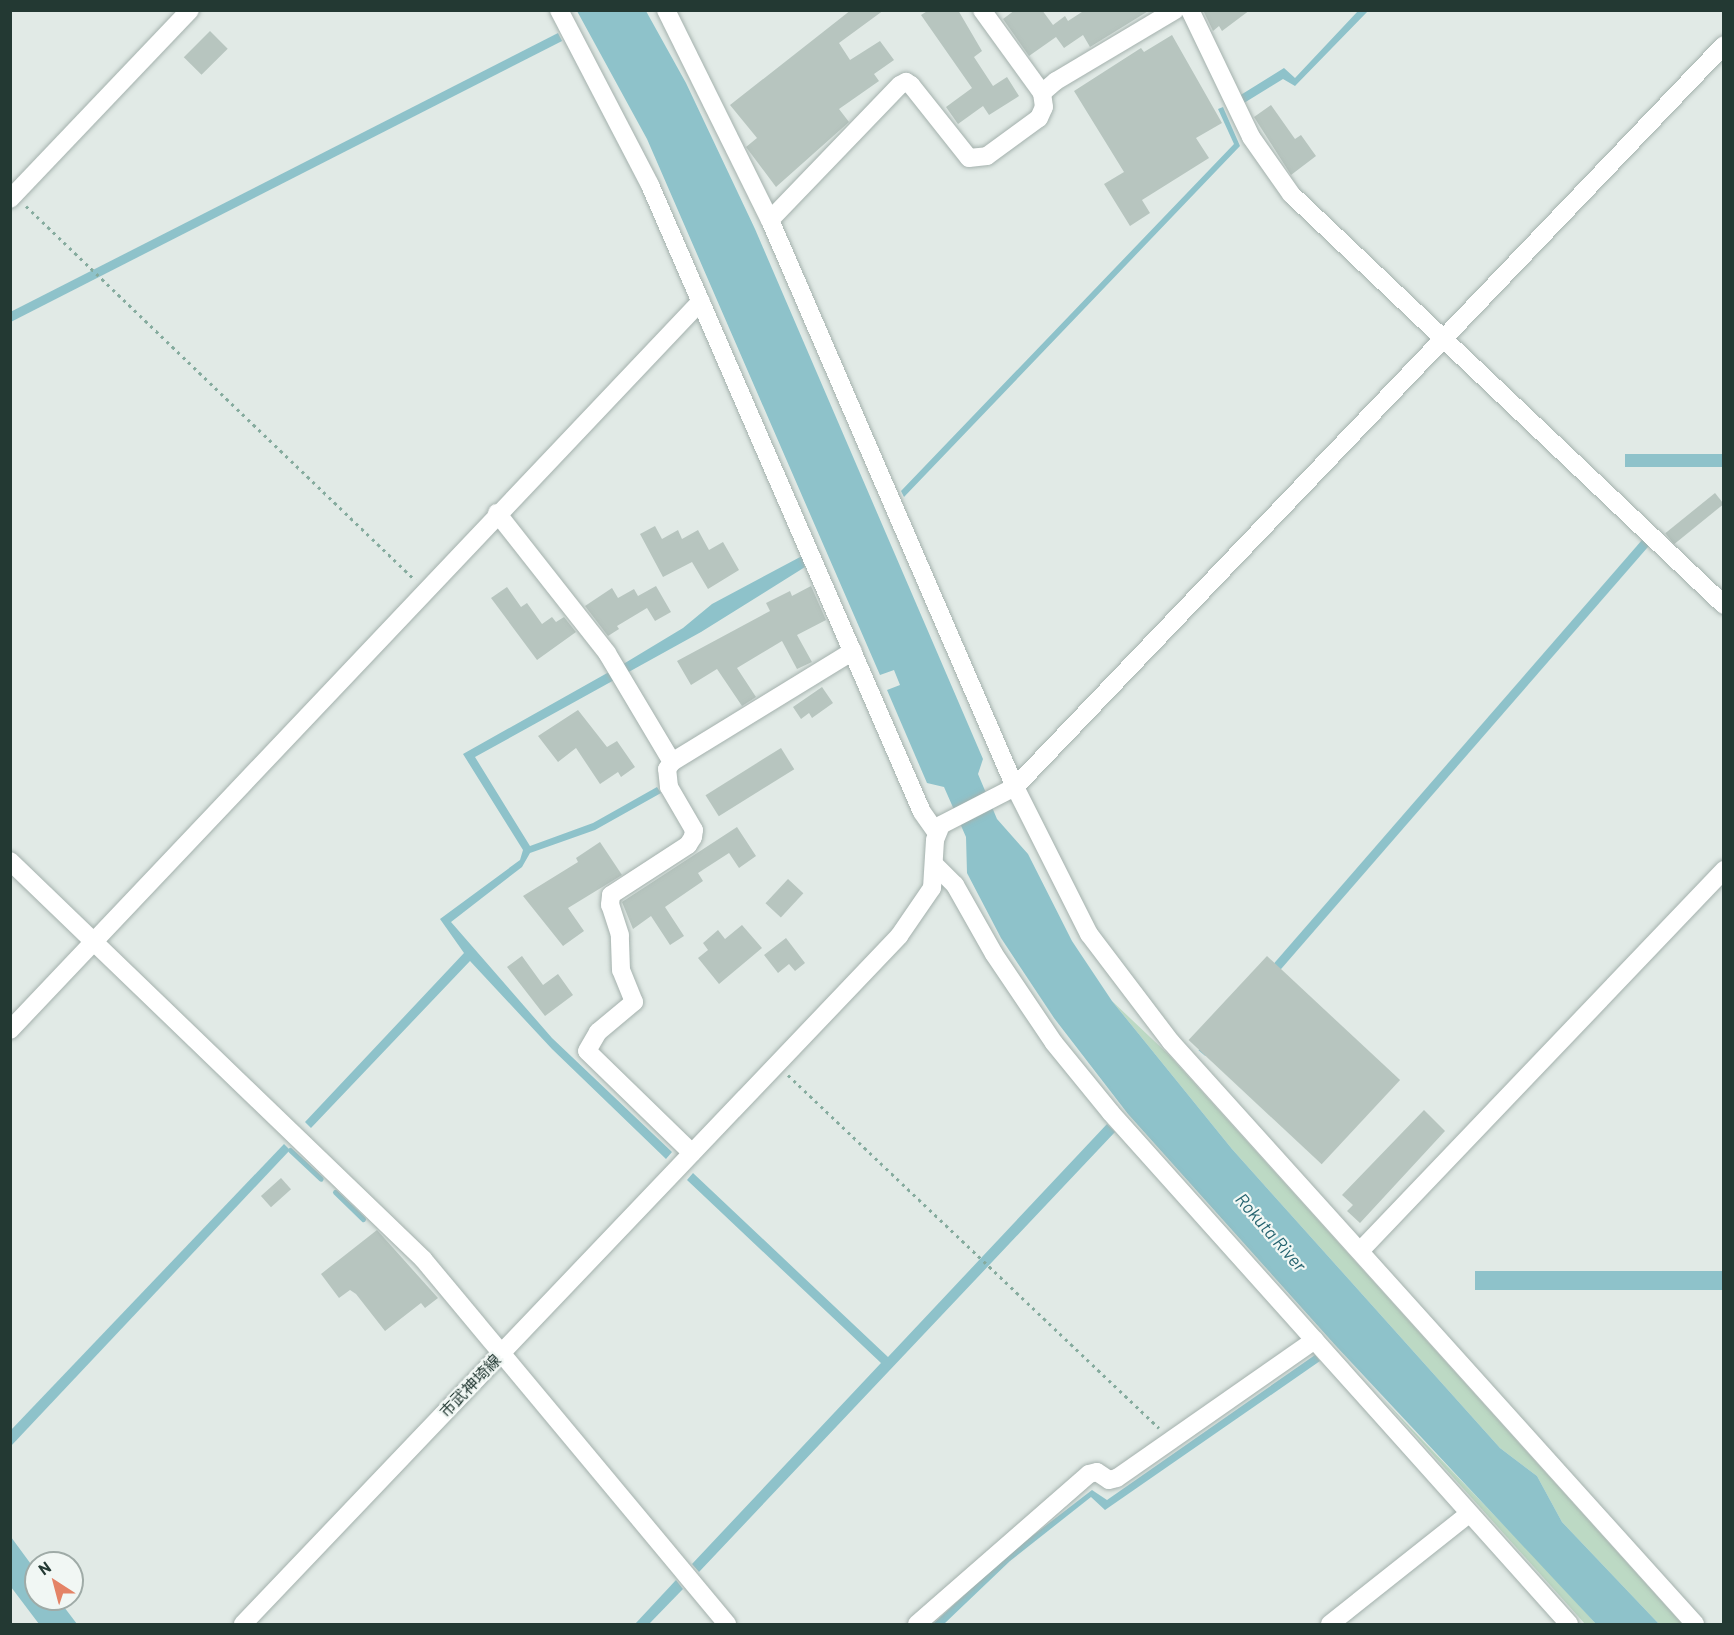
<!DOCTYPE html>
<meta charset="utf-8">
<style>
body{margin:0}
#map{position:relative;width:1734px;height:1635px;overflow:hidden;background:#e1eae6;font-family:Barlow,"Noto Sans JP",sans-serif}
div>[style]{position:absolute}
.green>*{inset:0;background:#bcd9c4}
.water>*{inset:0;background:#8ec2ca;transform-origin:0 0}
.stream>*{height:5px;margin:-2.5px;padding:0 2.5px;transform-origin:2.5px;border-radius:2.5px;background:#8ec2ca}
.building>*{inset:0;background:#b7c5bf;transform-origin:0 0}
.path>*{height:3px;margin-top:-1.5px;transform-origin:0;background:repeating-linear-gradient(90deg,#85ab9e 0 3px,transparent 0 7.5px)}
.roads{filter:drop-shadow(0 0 2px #a4b1ad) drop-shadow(0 0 2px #a4b1ad)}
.street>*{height:18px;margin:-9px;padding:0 9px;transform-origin:9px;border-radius:9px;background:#fff}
.secondary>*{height:18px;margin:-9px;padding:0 9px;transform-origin:9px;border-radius:9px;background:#fff}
span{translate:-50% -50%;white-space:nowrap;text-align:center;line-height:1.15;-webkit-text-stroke:4.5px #f1f7f4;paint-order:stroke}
.street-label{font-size:16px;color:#233933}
.water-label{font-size:18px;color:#24636f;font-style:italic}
.frame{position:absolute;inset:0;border:12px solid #233933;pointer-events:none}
.north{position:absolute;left:24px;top:1551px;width:60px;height:60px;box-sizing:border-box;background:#f1f7f4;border:2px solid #9faba7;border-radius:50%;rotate:324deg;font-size:16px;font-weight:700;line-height:24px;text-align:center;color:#233933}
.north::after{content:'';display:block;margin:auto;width:21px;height:27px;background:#e48366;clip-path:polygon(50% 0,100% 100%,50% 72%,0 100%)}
</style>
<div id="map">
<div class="green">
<i style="clip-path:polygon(1112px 1001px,1169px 1055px,1682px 1624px,1659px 1624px,1562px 1522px,1537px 1476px,1500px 1448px,1232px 1149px)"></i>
<i style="clip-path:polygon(1381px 1397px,1545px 1568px,1596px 1624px,1585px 1624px)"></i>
</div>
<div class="water">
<i style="clip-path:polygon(577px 11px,646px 11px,686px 83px,755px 229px,983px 759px,978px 774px,997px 819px,1028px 854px,1072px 941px,1112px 1001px,1232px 1149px,1500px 1448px,1537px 1476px,1562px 1522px,1659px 1624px,1596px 1624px,1336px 1346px,1128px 1114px,1054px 1018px,1001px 938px,967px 873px,966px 837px,944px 787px,927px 783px,887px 690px,900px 685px,894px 670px,880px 675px,647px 139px)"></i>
<i style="clip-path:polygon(1358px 11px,1368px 11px,1295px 86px,1283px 79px,1244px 103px,1239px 96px,1284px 68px,1295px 78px)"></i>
<i style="left:558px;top:33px;width:9px;height:795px;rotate:63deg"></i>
<i style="clip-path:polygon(1223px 107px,1240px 146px,904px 497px,901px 491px,1234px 144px,1218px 109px)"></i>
<i style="left:1723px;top:454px;width:13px;height:98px;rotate:90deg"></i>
<i style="left:1642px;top:540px;width:9px;height:676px;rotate:41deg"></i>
<i style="clip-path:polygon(802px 556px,805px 567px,701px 632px,475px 757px,530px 846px,593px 823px,657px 787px,661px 793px,595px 830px,530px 853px,522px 867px,451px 922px,552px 1038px,672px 1152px,666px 1159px,552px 1049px,470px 961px,311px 1128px,305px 1122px,464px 953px,440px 919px,520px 860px,523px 850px,463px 754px,625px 663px,683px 628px,712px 604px)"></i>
<i style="clip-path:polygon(1107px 1124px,1115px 1132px,699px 1572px,692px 1564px,881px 1363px,687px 1180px,693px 1173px,888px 1357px)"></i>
<i style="clip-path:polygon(284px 1144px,290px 1150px,11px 1446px,11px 1430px)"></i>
<i style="left:1723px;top:1271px;width:19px;height:248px;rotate:90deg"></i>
<i style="clip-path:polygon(1315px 1355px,1320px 1361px,1105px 1510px,1091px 1497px,1010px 1561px,944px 1624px,933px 1624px,1009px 1554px,1092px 1490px,1107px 1500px)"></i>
<i style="clip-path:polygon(11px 1537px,36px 1571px,36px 1599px,58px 1599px,77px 1624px,39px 1624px,11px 1587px)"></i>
<i style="clip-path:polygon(676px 1580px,683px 1589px,649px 1624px,635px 1624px)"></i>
</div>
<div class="stream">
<i style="left:290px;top:1150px;width:42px;rotate:43.1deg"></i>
<i style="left:335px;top:1192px;width:39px;rotate:44deg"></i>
</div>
<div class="building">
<i style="clip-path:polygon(851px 10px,884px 10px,839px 43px,850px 60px,880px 41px,894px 60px,874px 74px,879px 81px,839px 109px,849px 122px,776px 187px,746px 147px,757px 138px,730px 105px)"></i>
<i style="clip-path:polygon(929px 10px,958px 10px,982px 51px,974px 57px,993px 86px,1007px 77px,1019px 96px,989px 115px,983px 106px,958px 124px,946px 107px,972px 88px,921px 15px)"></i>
<i style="clip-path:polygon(1015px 10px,1042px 10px,1053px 25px,1065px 16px,1068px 21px,1085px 10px,1150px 10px,1090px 47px,1083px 35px,1064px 48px,1056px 37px,1029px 56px,1003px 19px)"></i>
<i style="clip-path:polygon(1203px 10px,1250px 10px,1222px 31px,1219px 26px,1213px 31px)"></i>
<i style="left:210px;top:31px;width:25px;height:37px;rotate:45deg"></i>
<i style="clip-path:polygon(1172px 35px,1222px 123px,1196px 138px,1209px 158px,1142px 200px,1150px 213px,1130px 226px,1104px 184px,1124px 172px,1074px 91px,1141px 48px,1144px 52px)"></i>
<i style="clip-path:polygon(1271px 105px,1295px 139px,1301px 135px,1316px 156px,1291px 175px,1254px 117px)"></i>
<i style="left:1715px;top:493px;width:14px;height:64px;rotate:51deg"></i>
<i style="clip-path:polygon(655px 526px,662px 539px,678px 530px,682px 539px,698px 530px,709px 550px,723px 542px,739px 570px,708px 589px,692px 562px,663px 577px,640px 534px)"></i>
<i style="clip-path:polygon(656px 586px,671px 612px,655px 621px,647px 608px,617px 626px,619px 629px,608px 636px,585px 606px,612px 588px,618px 598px,634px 589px,638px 596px)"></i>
<i style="clip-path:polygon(811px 586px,826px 620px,797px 635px,812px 662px,797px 669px,782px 641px,737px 668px,756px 697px,742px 706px,717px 669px,691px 685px,677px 661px,770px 611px,766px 603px,790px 591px,792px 596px)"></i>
<i style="clip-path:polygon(507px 587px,521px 607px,527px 603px,542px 624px,552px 617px,556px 622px,564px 617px,576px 632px,537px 660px,491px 598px)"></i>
<i style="clip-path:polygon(822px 687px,833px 703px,812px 718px,809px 713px,801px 719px,793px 707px)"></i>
<i style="clip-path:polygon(578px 710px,607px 747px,617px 741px,635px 767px,621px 777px,618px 772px,600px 784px,576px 748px,558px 762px,538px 736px)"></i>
<i style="left:781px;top:748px;width:25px;height:89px;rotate:58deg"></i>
<i style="clip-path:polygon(737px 827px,756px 856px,739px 868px,729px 853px,698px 873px,703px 881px,665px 907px,684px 936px,670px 945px,651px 916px,633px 929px,622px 902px)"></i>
<i style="clip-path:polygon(600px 842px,622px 875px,568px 908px,584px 931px,563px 946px,523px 896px,578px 862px,576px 858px)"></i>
<i style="left:788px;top:879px;width:21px;height:33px;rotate:43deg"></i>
<i style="clip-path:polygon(742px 925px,762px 948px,719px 984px,698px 958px,708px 950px,703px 943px,718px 930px,725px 939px)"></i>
<i style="clip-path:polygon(786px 938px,805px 963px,795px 971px,789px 964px,778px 973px,764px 955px)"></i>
<i style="clip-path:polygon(522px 956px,543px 985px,558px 974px,573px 995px,545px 1016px,507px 967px)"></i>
<i style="left:1267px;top:956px;width:182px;height:115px;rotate:43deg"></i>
<i style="clip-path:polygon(1424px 1110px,1445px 1131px,1360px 1223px,1347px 1211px,1353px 1205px,1342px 1195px)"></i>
<i style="left:281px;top:1178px;width:15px;height:27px;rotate:48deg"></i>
<i style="clip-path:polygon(377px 1230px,438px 1298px,425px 1308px,421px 1303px,385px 1331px,356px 1294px,350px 1290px,339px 1298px,321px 1274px)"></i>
</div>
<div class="path">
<i style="left:26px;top:206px;width:540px;rotate:43.87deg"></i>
<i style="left:788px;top:1075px;width:512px;rotate:43.58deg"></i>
</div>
<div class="roads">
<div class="street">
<i style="left:559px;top:10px;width:197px;rotate:62.5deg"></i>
<i style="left:650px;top:185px;width:683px;rotate:66.55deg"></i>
<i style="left:922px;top:812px;width:24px;rotate:55deg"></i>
<i style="left:666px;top:10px;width:234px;rotate:63.7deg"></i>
<i style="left:770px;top:220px;width:618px;rotate:66.63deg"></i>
<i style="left:1015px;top:787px;width:165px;rotate:63.3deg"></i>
<i style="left:1089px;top:934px;width:136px;rotate:52.8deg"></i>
<i style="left:1171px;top:1042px;width:783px;rotate:48deg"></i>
<i style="left:982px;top:10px;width:102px;rotate:54.1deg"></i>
<i style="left:1190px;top:10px;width:141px;rotate:64.3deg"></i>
<i style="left:1251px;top:137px;width:70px;rotate:54.9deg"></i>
<i style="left:1291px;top:194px;width:597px;rotate:43.51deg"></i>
<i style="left:10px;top:199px;width:261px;rotate:-46.4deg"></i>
<i style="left:770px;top:220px;width:187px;rotate:-46.1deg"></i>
<i style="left:900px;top:85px;width:7px;rotate:-27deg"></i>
<i style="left:906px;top:82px;width:6px;rotate:31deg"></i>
<i style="left:911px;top:85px;width:93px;rotate:51.5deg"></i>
<i style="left:969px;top:158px;width:18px;rotate:-6deg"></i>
<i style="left:987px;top:156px;width:64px;rotate:-36.2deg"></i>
<i style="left:1039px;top:118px;width:12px;rotate:-66deg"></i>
<i style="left:1044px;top:107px;width:14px;rotate:-98deg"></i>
<i style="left:1042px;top:93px;width:18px;rotate:-41deg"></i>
<i style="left:1056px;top:81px;width:139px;rotate:-30.8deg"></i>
<i style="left:497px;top:513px;width:178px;rotate:51.8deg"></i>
<i style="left:607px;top:653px;width:127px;rotate:59.2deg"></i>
<i style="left:936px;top:866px;width:27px;rotate:45deg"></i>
<i style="left:955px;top:885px;width:79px;rotate:60.5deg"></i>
<i style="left:994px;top:954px;width:107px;rotate:56deg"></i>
<i style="left:1054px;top:1043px;width:90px;rotate:50.8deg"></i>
<i style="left:1111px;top:1113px;width:686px;rotate:48.13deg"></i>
<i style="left:10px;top:1030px;width:1004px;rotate:-46.53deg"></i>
<i style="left:692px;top:1153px;width:146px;rotate:-135.8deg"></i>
<i style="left:587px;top:1051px;width:22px;rotate:-60deg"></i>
<i style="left:598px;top:1032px;width:47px;rotate:-39.8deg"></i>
<i style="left:634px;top:1002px;width:35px;rotate:-112deg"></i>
<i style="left:621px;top:970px;width:35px;rotate:-92deg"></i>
<i style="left:620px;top:935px;width:32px;rotate:-108deg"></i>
<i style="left:610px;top:905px;width:10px;rotate:-84deg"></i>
<i style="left:611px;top:895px;width:92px;rotate:-33deg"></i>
<i style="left:688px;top:845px;width:9px;rotate:-58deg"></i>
<i style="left:693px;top:837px;width:7px;rotate:-82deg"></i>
<i style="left:694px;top:830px;width:50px;rotate:-120.2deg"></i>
<i style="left:669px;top:787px;width:18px;rotate:-96deg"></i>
<i style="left:667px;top:769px;width:9px;rotate:-54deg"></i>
<i style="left:672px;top:762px;width:212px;rotate:-31.5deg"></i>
<i style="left:1361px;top:1250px;width:526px;rotate:-46.31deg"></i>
<i style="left:917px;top:1624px;width:228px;rotate:-41.1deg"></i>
<i style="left:1089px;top:1474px;width:8px;rotate:-14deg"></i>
<i style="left:1097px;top:1472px;width:14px;rotate:34deg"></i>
<i style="left:1109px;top:1480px;width:8px;rotate:-14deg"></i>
<i style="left:1117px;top:1478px;width:241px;rotate:-34.9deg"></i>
<i style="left:1330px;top:1624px;width:177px;rotate:-38.4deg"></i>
</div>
<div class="secondary">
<i style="left:10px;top:861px;width:574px;rotate:43.94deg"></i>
<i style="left:423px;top:1259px;width:475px;rotate:50.2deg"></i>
<i style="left:243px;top:1624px;width:951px;rotate:-46.36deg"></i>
<i style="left:899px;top:936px;width:58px;rotate:-55.5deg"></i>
<i style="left:932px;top:888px;width:48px;rotate:-86.4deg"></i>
<i style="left:935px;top:840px;width:16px;rotate:-68deg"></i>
<i style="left:941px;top:825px;width:83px;rotate:-27.2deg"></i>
<i style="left:1015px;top:787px;width:1026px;rotate:-46.3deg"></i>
</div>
</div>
<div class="street-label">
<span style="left:470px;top:1386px;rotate:-46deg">市武神埼線</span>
</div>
<div class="water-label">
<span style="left:1271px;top:1232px;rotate:49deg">Rokuta River</span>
</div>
<div class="frame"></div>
<div class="north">N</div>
</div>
